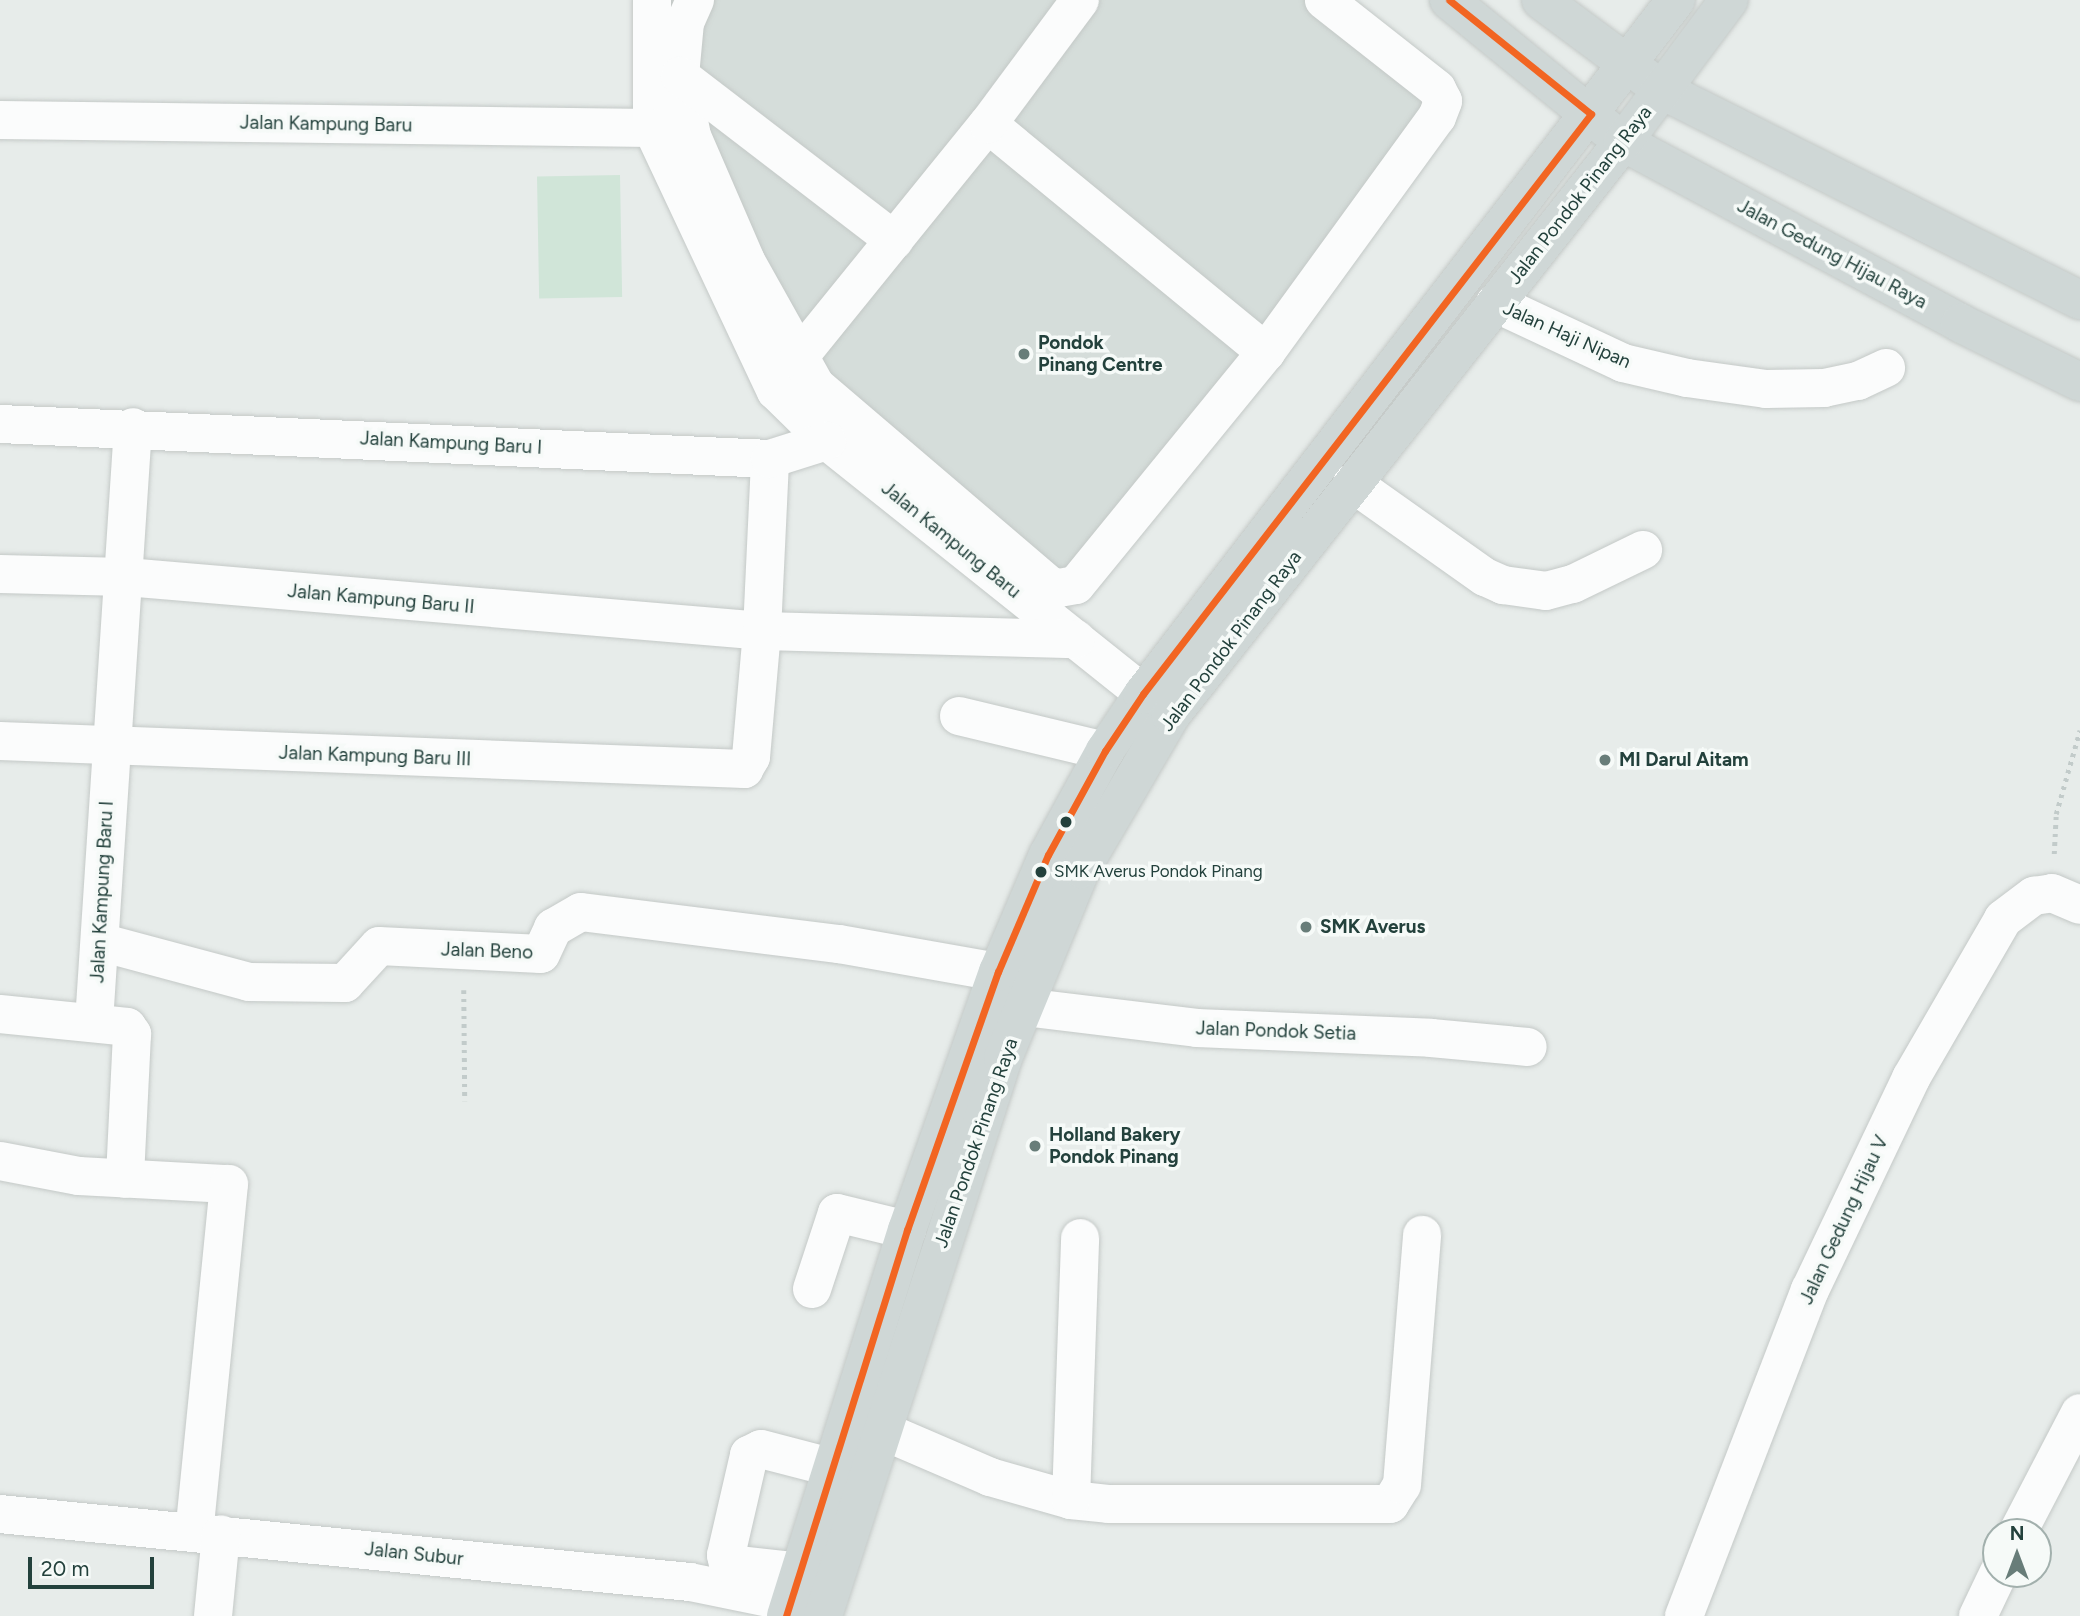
<!DOCTYPE html>
<style>
body{margin:0}
#map{position:relative;width:2080px;height:1616px;overflow:hidden;background:#e7ecea;font-family:Figtree,sans-serif}
div>[style]{position:absolute}
.built>*{inset:0;background:#d5ddda}
.green>*{inset:0;background:#d0e5d8;transform-origin:0 0}
.path>*{height:4.5px;margin-top:-2.25px;transform-origin:0;background:repeating-linear-gradient(90deg,#c2cbca 0 3.5px,transparent 0 8.5px)}
.roads{filter:drop-shadow(0 0 2px #c4c9c7) drop-shadow(0 0 2px #c4c9c7)}
.minor>*{height:38px;margin:-19px;padding:0 19px;transform-origin:19px;border-radius:19px;background:#fbfcfc}
.major>*{height:38px;margin:-19px;padding:0 19px;transform-origin:19px;border-radius:19px;background:#cfd7d6}
.bus-1>*{height:7px;margin:-3.5px;padding:0 3.5px;transform-origin:3.5px;border-radius:3.5px;background:#f26522}
.dots>*{width:19px;height:19px;translate:-50% -50%;box-sizing:border-box;border:4px solid #f6faf8;border-radius:50%}
span{translate:-50% -50%;white-space:nowrap;text-align:center;line-height:1.15;-webkit-text-stroke:7px #f6faf8;paint-order:stroke}
.bus-label{font-size:17px;color:#23413c}
.left{translate:0 -50%;text-align:left}
.street-label{font-size:19px;color:#23413c}
.poi-label{font-size:19px;color:#23413c;font-weight:700}
.north{position:absolute;left:1982px;top:1518px;width:70px;height:70px;box-sizing:border-box;background:#f6faf8;border:2px solid #a2b0ad;border-radius:50%;rotate:0deg;font-size:19px;font-weight:700;line-height:28px;text-align:center;color:#23413c}
.north::after{content:'';display:block;margin:auto;width:24px;height:32px;background:#687d79;clip-path:polygon(50% 0,100% 100%,50% 72%,0 100%)}
.scale{position:absolute;left:28px;top:1557px;width:126px;height:32px;box-sizing:border-box;border:4px solid #23413c;border-top:0;padding-left:9px;font-size:21px;line-height:24px;white-space:nowrap;color:#23413c;-webkit-text-stroke:5px #f6faf8;paint-order:stroke}
</style>
<div id="map">
<div class="built">
<i style="clip-path:polygon(695px 0,1324px 0,1437px 89px,1076px 585px,816px 386px,692px 136px)"></i>
</div>
<div class="green">
<i style="left:620px;top:175px;width:122px;height:83px;rotate:89deg"></i>
</div>
<div class="path">
<i style="left:2054px;top:854px;width:40px;rotate:-87.1deg"></i>
<i style="left:2056px;top:814px;width:87px;rotate:-74.1deg"></i>
<i style="left:464px;top:990px;width:111px;rotate:89.5deg"></i>
</div>
<div class="roads">
<div class="minor">
<i style="left:652px;top:0;width:128px;rotate:90deg"></i>
<i style="left:652px;top:128px;width:291px;rotate:64.8deg"></i>
<i style="left:776px;top:391px;width:71px;rotate:44.4deg"></i>
<i style="left:827px;top:441px;width:438px;rotate:38.6deg"></i>
<i style="left:695px;top:0;width:24px;rotate:114deg"></i>
<i style="left:685px;top:22px;width:54px;rotate:95.3deg"></i>
<i style="left:680px;top:76px;width:61px;rotate:78.7deg"></i>
<i style="left:692px;top:136px;width:136px;rotate:66.6deg"></i>
<i style="left:746px;top:261px;width:143px;rotate:60.8deg"></i>
<i style="left:816px;top:386px;width:308px;rotate:40.5deg"></i>
<i style="left:1050px;top:586px;width:9px;rotate:13deg"></i>
<i style="left:1059px;top:588px;width:17px;rotate:-10deg"></i>
<i style="left:1076px;top:585px;width:301px;rotate:-50.8deg"></i>
<i style="left:1266px;top:352px;width:291px;rotate:-54deg"></i>
<i style="left:1437px;top:117px;width:17px;rotate:-69deg"></i>
<i style="left:1443px;top:101px;width:13px;rotate:-117deg"></i>
<i style="left:1437px;top:89px;width:144px;rotate:-141.8deg"></i>
<i style="left:680px;top:76px;width:270px;rotate:37.5deg"></i>
<i style="left:0;top:120px;width:652px;rotate:0.7deg"></i>
<i style="left:652px;top:128px;width:25px;rotate:12deg"></i>
<i style="left:988px;top:124px;width:360px;rotate:39.4deg"></i>
<i style="left:1495px;top:303px;width:141px;rotate:25.1deg"></i>
<i style="left:1623px;top:363px;width:66px;rotate:13.2deg"></i>
<i style="left:1687px;top:378px;width:80px;rotate:7.9deg"></i>
<i style="left:1766px;top:389px;width:58px;rotate:-1deg"></i>
<i style="left:1824px;top:388px;width:35px;rotate:-12deg"></i>
<i style="left:1858px;top:381px;width:31px;rotate:-25deg"></i>
<i style="left:799px;top:357px;width:300px;rotate:-51deg"></i>
<i style="left:988px;top:124px;width:154px;rotate:-53.4deg"></i>
<i style="left:0;top:424px;width:771px;rotate:2.6deg"></i>
<i style="left:1352px;top:483px;width:163px;rotate:35.3deg"></i>
<i style="left:1485px;top:577px;width:20px;rotate:24deg"></i>
<i style="left:1503px;top:585px;width:43px;rotate:7.9deg"></i>
<i style="left:1546px;top:591px;width:28px;rotate:-15deg"></i>
<i style="left:1573px;top:584px;width:78px;rotate:-25.9deg"></i>
<i style="left:0;top:574px;width:126px;rotate:1.4deg"></i>
<i style="left:126px;top:577px;width:638px;rotate:4.85deg"></i>
<i style="left:762px;top:631px;width:314px;rotate:1.5deg"></i>
<i style="left:959px;top:716px;width:150px;rotate:13.5deg"></i>
<i style="left:0;top:741px;width:745px;rotate:2.16deg"></i>
<i style="left:744px;top:769px;width:14px;rotate:-60deg"></i>
<i style="left:751px;top:757px;width:126px;rotate:-85deg"></i>
<i style="left:762px;top:631px;width:172px;rotate:-87.3deg"></i>
<i style="left:770px;top:459px;width:60px;rotate:-17.5deg"></i>
<i style="left:100px;top:942px;width:154px;rotate:15deg"></i>
<i style="left:249px;top:982px;width:96px;rotate:0.6deg"></i>
<i style="left:345px;top:983px;width:50px;rotate:-47.4deg"></i>
<i style="left:379px;top:946px;width:162px;rotate:2.8deg"></i>
<i style="left:541px;top:954px;width:29px;rotate:-65deg"></i>
<i style="left:553px;top:928px;width:32px;rotate:-30deg"></i>
<i style="left:581px;top:912px;width:260px;rotate:7.1deg"></i>
<i style="left:839px;top:944px;width:161px;rotate:10deg"></i>
<i style="left:1024px;top:1007px;width:174px;rotate:6.9deg"></i>
<i style="left:1197px;top:1028px;width:234px;rotate:2.4deg"></i>
<i style="left:1431px;top:1038px;width:97px;rotate:5.3deg"></i>
<i style="left:0;top:1014px;width:128px;rotate:5.8deg"></i>
<i style="left:127px;top:1027px;width:9px;rotate:54deg"></i>
<i style="left:132px;top:1034px;width:145px;rotate:92.8deg"></i>
<i style="left:94px;top:1022px;width:596px;rotate:-86.25deg"></i>
<i style="left:0;top:1161px;width:80px;rotate:10.8deg"></i>
<i style="left:79px;top:1176px;width:150px;rotate:3.1deg"></i>
<i style="left:229px;top:1184px;width:350px;rotate:95.7deg"></i>
<i style="left:812px;top:1289px;width:80px;rotate:-71.8deg"></i>
<i style="left:837px;top:1213px;width:72px;rotate:13.7deg"></i>
<i style="left:881px;top:1430px;width:119px;rotate:23.3deg"></i>
<i style="left:990px;top:1477px;width:84px;rotate:15.9deg"></i>
<i style="left:1071px;top:1500px;width:37px;rotate:6deg"></i>
<i style="left:1108px;top:1504px;width:282px"></i>
<i style="left:1390px;top:1504px;width:22px;rotate:-58deg"></i>
<i style="left:1402px;top:1485px;width:251px;rotate:-85.4deg"></i>
<i style="left:1071px;top:1500px;width:262px;rotate:-88deg"></i>
<i style="left:0;top:1514px;width:693px;rotate:5.63deg"></i>
<i style="left:690px;top:1582px;width:136px;rotate:11.5deg"></i>
<i style="left:2018px;top:1532px;width:134px;rotate:-62.5deg"></i>
<i style="left:801px;top:1572px;width:73px;rotate:-173.7deg"></i>
<i style="left:728px;top:1564px;width:9px;rotate:-103deg"></i>
<i style="left:726px;top:1555px;width:103px;rotate:-77deg"></i>
<i style="left:749px;top:1455px;width:13px;rotate:-27deg"></i>
<i style="left:761px;top:1449px;width:71px;rotate:14.6deg"></i>
<i style="left:213px;top:1616px;width:82px;rotate:-84.4deg"></i>
<i style="left:1684px;top:1616px;width:350px;rotate:-68.9deg"></i>
<i style="left:1810px;top:1290px;width:235px;rotate:-64.5deg"></i>
<i style="left:1911px;top:1078px;width:184px;rotate:-59.9deg"></i>
<i style="left:2003px;top:919px;width:39px;rotate:-37deg"></i>
<i style="left:2034px;top:896px;width:18px;rotate:-9deg"></i>
<i style="left:2052px;top:893px;width:30px;rotate:23deg"></i>
<i style="left:1978px;top:1616px;width:47px;rotate:-64.5deg"></i>
</div>
<div class="major">
<i style="left:1449px;top:0;width:225px;rotate:39.2deg"></i>
<i style="left:1623px;top:142px;width:383px;rotate:28.2deg"></i>
<i style="left:1960px;top:323px;width:134px;rotate:26.2deg"></i>
<i style="left:1541px;top:0;width:151px;rotate:36.6deg"></i>
<i style="left:1662px;top:90px;width:468px;rotate:26.7deg"></i>
<i style="left:786px;top:1616px;width:405px;rotate:-72.6deg"></i>
<i style="left:907px;top:1230px;width:274px;rotate:-70.6deg"></i>
<i style="left:998px;top:972px;width:127px;rotate:-66.9deg"></i>
<i style="left:1048px;top:855px;width:119px;rotate:-61.3deg"></i>
<i style="left:1105px;top:751px;width:69px;rotate:-56.3deg"></i>
<i style="left:1143px;top:694px;width:875px;rotate:-52.48deg"></i>
<i style="left:823px;top:1616px;width:586px;rotate:-72.12deg"></i>
<i style="left:1003px;top:1058px;width:204px;rotate:-67.6deg"></i>
<i style="left:1081px;top:869px;width:178px;rotate:-59.7deg"></i>
<i style="left:1171px;top:715px;width:730px;rotate:-51.73deg"></i>
<i style="left:1623px;top:142px;width:177px;rotate:-53.3deg"></i>
</div>
</div>
<div class="bus-1">
<i style="left:786px;top:1616px;width:405px;rotate:-72.6deg"></i>
<i style="left:907px;top:1230px;width:274px;rotate:-70.6deg"></i>
<i style="left:998px;top:972px;width:127px;rotate:-66.9deg"></i>
<i style="left:1048px;top:855px;width:119px;rotate:-61.3deg"></i>
<i style="left:1105px;top:751px;width:69px;rotate:-56.3deg"></i>
<i style="left:1143px;top:694px;width:733px;rotate:-52.32deg"></i>
<i style="left:1591px;top:114px;width:182px;rotate:-141.2deg"></i>
</div>
<div class="dots">
<i style="left:1024px;top:354px;background:#687d79"></i>
<i style="left:1605px;top:760px;background:#687d79"></i>
<i style="left:1066px;top:822px;background:#23413c"></i>
<i style="left:1041px;top:872px;background:#23413c"></i>
<i style="left:1306px;top:927px;background:#687d79"></i>
<i style="left:1035px;top:1146px;background:#687d79"></i>
</div>
<div class="bus-label">
<span class="left" style="left:1054px;top:872px">SMK Averus Pondok Pinang</span>
</div>
<div class="street-label">
<span style="left:326px;top:124px;rotate:1deg">Jalan Kampung Baru</span>
<span style="left:1580px;top:195px;rotate:-52deg">Jalan Pondok Pinang Raya</span>
<span style="left:1832px;top:254px;rotate:28deg">Jalan Gedung Hijau Raya</span>
<span style="left:1567px;top:335px;rotate:24deg">Jalan Haji Nipan</span>
<span style="left:451px;top:443px;rotate:3deg">Jalan Kampung Baru I</span>
<span style="left:951px;top:540px;rotate:39deg">Jalan Kampung Baru</span>
<span style="left:381px;top:599px;rotate:5deg">Jalan Kampung Baru II</span>
<span style="left:1231px;top:641px;rotate:-53deg">Jalan Pondok Pinang Raya</span>
<span style="left:375px;top:756px;rotate:2deg">Jalan Kampung Baru III</span>
<span style="left:102px;top:892px;rotate:-87deg">Jalan Kampung Baru I</span>
<span style="left:487px;top:951px;rotate:2deg">Jalan Beno</span>
<span style="left:1276px;top:1031px;rotate:2deg">Jalan Pondok Setia</span>
<span style="left:976px;top:1143px;rotate:-71deg">Jalan Pondok Pinang Raya</span>
<span style="left:1844px;top:1220px;rotate:-65deg">Jalan Gedung Hijau V</span>
<span style="left:414px;top:1554px;rotate:6deg">Jalan Subur</span>
</div>
<div class="poi-label">
<span class="left" style="left:1038px;top:354px">Pondok<br>Pinang Centre</span>
<span class="left" style="left:1619px;top:760px">MI Darul Aitam</span>
<span class="left" style="left:1320px;top:927px">SMK Averus</span>
<span class="left" style="left:1049px;top:1146px">Holland Bakery<br>Pondok Pinang</span>
</div>
<div class="north">N</div>
<div class="scale">20 m</div>
</div>
